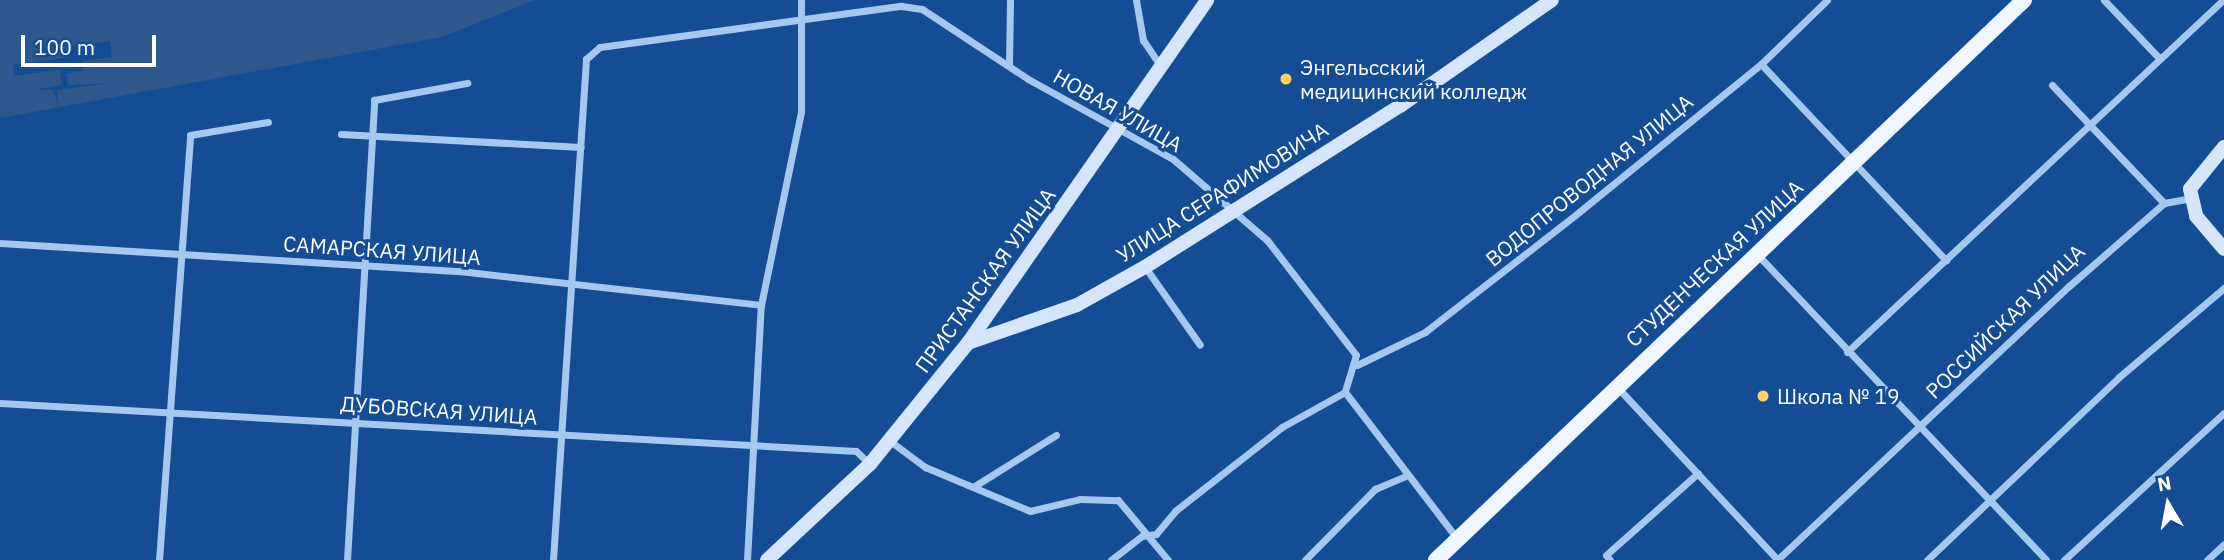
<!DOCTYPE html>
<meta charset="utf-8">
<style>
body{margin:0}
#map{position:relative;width:2224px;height:560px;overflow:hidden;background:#154d95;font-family:"IBM Plex Sans",sans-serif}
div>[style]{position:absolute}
.water>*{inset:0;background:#2e588c}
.pier>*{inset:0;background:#154d95}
.street>*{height:7px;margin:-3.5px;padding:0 3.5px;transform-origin:3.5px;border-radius:3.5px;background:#a5c8f1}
.secondary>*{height:14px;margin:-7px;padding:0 7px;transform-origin:7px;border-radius:7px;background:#d4e5fc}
.primary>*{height:16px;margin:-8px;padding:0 8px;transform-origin:8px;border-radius:8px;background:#f0f6ff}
.dots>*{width:19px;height:19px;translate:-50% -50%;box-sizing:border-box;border:4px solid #154d95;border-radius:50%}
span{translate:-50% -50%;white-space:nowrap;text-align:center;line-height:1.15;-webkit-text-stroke:6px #154d95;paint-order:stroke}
.poi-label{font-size:21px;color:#fff}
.left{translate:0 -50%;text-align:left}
.street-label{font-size:21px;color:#fff}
.north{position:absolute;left:2133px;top:469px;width:70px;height:70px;-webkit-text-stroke:5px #154d95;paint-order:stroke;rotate:350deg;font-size:19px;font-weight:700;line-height:28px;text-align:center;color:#fff}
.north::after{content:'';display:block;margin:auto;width:24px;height:32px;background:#fff;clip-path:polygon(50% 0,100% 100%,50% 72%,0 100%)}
.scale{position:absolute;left:21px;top:35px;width:135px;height:32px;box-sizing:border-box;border:4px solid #fff;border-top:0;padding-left:9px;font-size:21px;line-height:24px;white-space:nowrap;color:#fff;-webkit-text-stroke:5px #154d95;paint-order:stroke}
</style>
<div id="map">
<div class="water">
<i style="clip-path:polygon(0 0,535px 0,442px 37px,0 118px)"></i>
</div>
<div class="pier">
<i style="clip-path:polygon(110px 41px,112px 57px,82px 61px,83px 71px,66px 74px,68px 85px,111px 83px,57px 90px,59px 109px,53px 90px,38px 89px,62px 85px,60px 70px,14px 76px,13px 65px,69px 57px,68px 47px)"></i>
</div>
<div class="street">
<i style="left:1136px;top:0;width:41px;rotate:80.1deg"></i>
<i style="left:1143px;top:40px;width:30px;rotate:56deg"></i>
<i style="left:2104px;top:0;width:81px;rotate:46.5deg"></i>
<i style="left:1761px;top:64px;width:270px;rotate:46.7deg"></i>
<i style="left:1009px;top:65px;width:65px;rotate:-89.1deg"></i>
<i style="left:2052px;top:85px;width:163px;rotate:46.5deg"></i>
<i style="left:341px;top:134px;width:240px;rotate:3.1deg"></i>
<i style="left:0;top:243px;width:469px;rotate:3.5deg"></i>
<i style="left:468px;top:272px;width:295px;rotate:6.4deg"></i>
<i style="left:1756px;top:253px;width:422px;rotate:46.6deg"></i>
<i style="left:1145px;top:267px;width:95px;rotate:54.8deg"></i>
<i style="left:1847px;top:352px;width:515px;rotate:-43.11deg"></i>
<i style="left:1357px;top:365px;width:76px;rotate:-25.9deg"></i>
<i style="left:1425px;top:332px;width:195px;rotate:-37.9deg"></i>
<i style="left:1579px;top:212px;width:235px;rotate:-39.1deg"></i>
<i style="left:1761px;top:64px;width:92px;rotate:-44.1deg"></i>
<i style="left:1618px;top:388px;width:235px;rotate:47.1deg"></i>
<i style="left:0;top:403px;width:857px;rotate:3.21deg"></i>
<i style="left:856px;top:451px;width:19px;rotate:43deg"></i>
<i style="left:890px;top:441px;width:44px;rotate:36.6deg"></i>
<i style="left:925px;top:467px;width:114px;rotate:22.7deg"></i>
<i style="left:1030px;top:511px;width:51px;rotate:-13.5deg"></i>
<i style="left:1080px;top:499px;width:38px;rotate:2deg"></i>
<i style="left:1118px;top:500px;width:78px;rotate:50.2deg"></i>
<i style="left:973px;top:487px;width:98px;rotate:-32.1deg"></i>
<i style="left:159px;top:560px;width:426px;rotate:-85.8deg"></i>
<i style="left:190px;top:135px;width:79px;rotate:-9.5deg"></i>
<i style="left:347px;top:560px;width:461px;rotate:-86.6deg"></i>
<i style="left:374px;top:100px;width:95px;rotate:-10.4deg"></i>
<i style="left:553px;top:560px;width:502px;rotate:-86.23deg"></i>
<i style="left:586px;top:59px;width:18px;rotate:-41deg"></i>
<i style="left:600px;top:47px;width:304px;rotate:-7.8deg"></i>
<i style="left:901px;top:6px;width:21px;rotate:8deg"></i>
<i style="left:922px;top:9px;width:127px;rotate:33.4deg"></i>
<i style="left:1028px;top:79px;width:166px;rotate:28.9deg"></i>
<i style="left:1173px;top:159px;width:124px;rotate:40.8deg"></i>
<i style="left:1267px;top:240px;width:145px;rotate:52.3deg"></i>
<i style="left:1356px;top:355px;width:39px;rotate:107deg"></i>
<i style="left:1345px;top:392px;width:183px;rotate:52.6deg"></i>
<i style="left:747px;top:560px;width:255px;rotate:-86.9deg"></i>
<i style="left:761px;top:305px;width:197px;rotate:-78.3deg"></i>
<i style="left:801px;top:112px;width:112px;rotate:-90deg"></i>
<i style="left:1111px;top:560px;width:39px;rotate:-38deg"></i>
<i style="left:1142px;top:536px;width:14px;rotate:-8deg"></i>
<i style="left:1156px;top:534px;width:30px;rotate:-50deg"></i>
<i style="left:1175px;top:511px;width:136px;rotate:-38.1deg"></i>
<i style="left:1282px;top:427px;width:72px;rotate:-29.1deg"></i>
<i style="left:1305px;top:560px;width:100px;rotate:-45.4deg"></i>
<i style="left:1375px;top:489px;width:33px;rotate:-23deg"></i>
<i style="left:1610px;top:560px;width:6px;rotate:-129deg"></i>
<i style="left:1606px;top:555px;width:123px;rotate:-41.7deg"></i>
<i style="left:1777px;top:560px;width:400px;rotate:-43.2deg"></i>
<i style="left:2069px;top:286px;width:126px;rotate:-41.1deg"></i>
<i style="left:2164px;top:203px;width:27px;rotate:-10deg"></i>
<i style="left:1927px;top:560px;width:265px;rotate:-43.6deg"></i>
<i style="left:2119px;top:377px;width:138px;rotate:-40.3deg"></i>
<i style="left:2064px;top:560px;width:217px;rotate:-42.6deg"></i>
<i style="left:2207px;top:560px;width:23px;rotate:-43deg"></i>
</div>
<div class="secondary">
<i style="left:2224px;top:147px;width:54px;rotate:129deg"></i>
<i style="left:2190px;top:189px;width:28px;rotate:77deg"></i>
<i style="left:2196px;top:216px;width:43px;rotate:49.7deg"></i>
<i style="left:968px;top:343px;width:115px;rotate:-19.2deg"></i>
<i style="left:1077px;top:305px;width:78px;rotate:-29.2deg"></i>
<i style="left:1145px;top:267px;width:302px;rotate:-32.3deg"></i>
<i style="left:1400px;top:106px;width:185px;rotate:-34.9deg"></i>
<i style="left:767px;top:560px;width:141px;rotate:-43deg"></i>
<i style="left:870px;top:464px;width:156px;rotate:-51deg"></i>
<i style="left:968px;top:343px;width:418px;rotate:-55.1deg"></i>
</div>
<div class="primary">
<i style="left:1436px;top:560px;width:812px;rotate:-43.6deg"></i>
</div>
<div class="dots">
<i style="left:1286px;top:79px;background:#ffd266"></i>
<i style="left:1763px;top:396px;background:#ffd266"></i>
</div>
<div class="poi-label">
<span class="left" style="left:1300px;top:79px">Энгельсский<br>медицинский колледж</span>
<span class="left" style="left:1777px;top:396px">Школа № 19</span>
</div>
<div class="street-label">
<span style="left:1118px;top:110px;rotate:30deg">НОВАЯ УЛИЦА</span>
<span style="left:1589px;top:180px;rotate:-39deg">ВОДОПРОВОДНАЯ УЛИЦА</span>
<span style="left:1222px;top:192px;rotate:-32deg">УЛИЦА СЕРАФИМОВИЧА</span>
<span style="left:382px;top:250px;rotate:4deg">САМАРСКАЯ УЛИЦА</span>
<span style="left:1714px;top:263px;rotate:-43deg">СТУДЕНЧЕСКАЯ УЛИЦА</span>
<span style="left:985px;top:280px;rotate:-54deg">ПРИСТАНСКАЯ УЛИЦА</span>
<span style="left:2005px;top:321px;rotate:-44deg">РОССИЙСКАЯ УЛИЦА</span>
<span style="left:439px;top:410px;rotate:4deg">ДУБОВСКАЯ УЛИЦА</span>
</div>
<div class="north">N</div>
<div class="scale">100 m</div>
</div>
